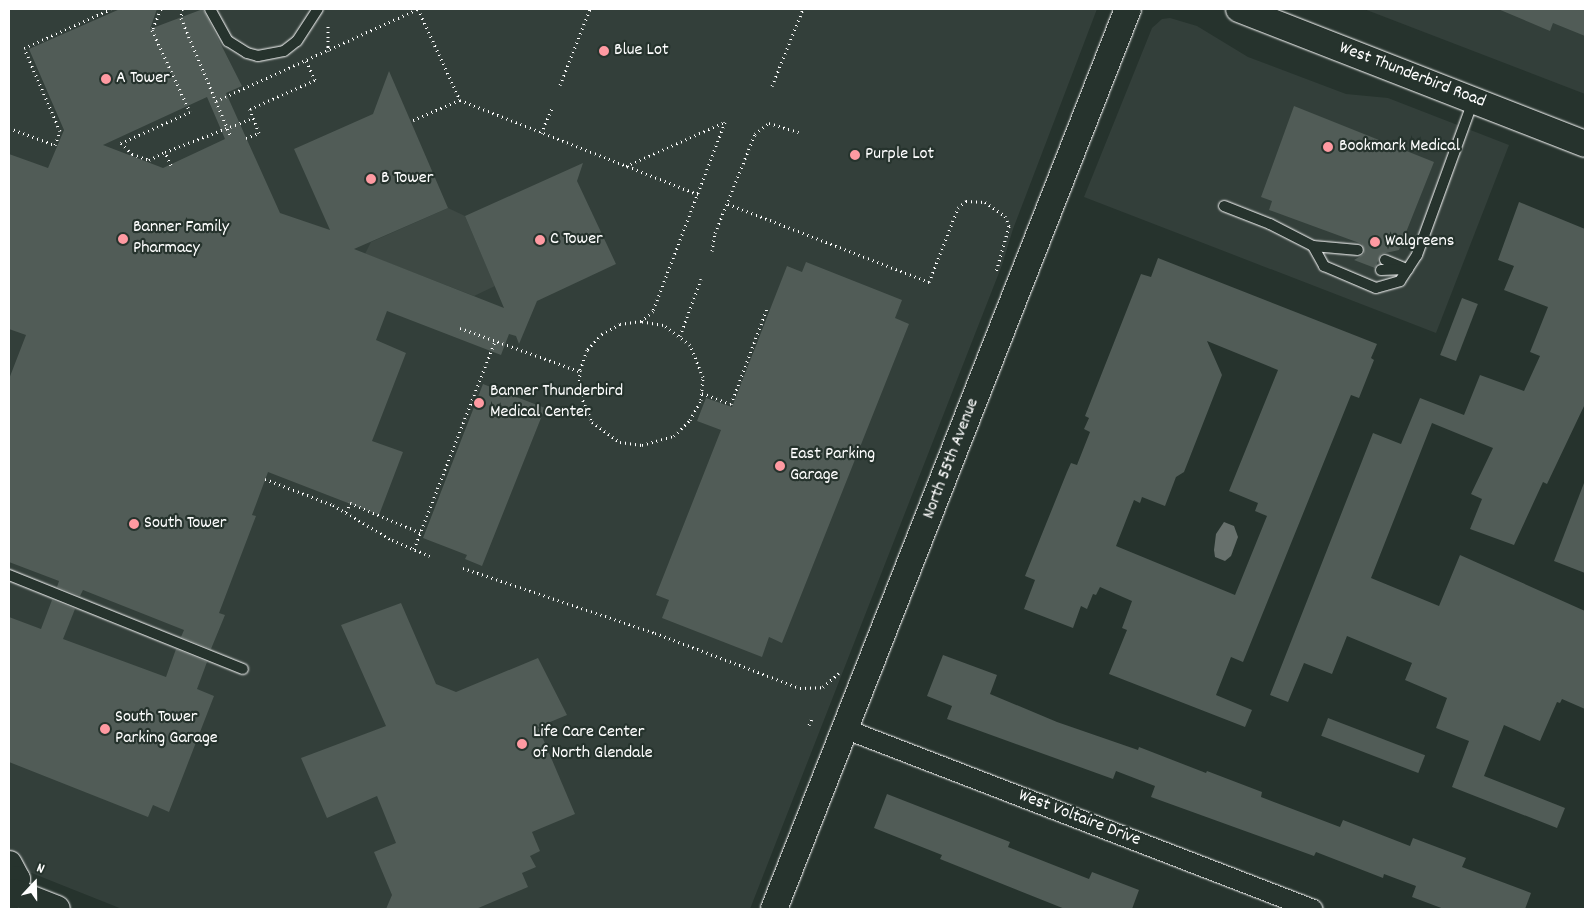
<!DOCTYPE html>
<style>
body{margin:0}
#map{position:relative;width:1594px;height:918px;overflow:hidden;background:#26332d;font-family:Dekko,sans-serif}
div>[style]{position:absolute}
.built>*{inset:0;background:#333f3a}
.green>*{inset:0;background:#3e4944}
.water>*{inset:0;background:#67706c}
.building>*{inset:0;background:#515c57;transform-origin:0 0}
.path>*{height:3px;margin-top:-1.5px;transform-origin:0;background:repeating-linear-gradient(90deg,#fff 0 1px,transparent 0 5px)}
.roads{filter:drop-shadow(0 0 1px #fff) drop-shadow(0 0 1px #fff)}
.lane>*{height:10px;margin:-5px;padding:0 5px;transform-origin:5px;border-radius:5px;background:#26332d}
.street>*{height:19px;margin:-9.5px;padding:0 9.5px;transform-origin:9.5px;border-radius:9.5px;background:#26332d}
.secondary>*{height:26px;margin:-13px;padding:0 13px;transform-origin:13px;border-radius:13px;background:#26332d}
.dots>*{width:14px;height:14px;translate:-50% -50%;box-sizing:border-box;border:2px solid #26332d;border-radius:50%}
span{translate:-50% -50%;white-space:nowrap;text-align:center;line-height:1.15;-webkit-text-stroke:4.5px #26332d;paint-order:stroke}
.poi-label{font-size:18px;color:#fff}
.left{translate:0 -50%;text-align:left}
.street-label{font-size:18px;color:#fff}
.frame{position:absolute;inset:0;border:10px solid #fff;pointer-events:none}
.north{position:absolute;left:10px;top:858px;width:50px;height:50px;-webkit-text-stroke:4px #26332d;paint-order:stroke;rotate:21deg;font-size:14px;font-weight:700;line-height:20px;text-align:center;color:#fff}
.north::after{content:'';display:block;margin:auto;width:18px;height:22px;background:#fff;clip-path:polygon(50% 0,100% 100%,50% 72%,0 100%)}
</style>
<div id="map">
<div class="built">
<i style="clip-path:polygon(9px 9px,1097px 9px,1013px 229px,1002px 265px,750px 909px,122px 909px,9px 864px)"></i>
<i style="clip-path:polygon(1364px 9px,1585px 9px,1585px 94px)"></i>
<i style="clip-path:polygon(1170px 18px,1197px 26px,1248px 57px,1346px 94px,1388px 98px,1509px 145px,1436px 333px,1084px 197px,1152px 28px,1162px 19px)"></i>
</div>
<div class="green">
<i style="clip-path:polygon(448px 208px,465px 216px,495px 286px,474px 296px,365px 254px,371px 242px)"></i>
</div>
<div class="water">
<i style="clip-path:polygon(1224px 522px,1234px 526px,1238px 537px,1231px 556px,1225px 561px,1215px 557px,1214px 550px,1216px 534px)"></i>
</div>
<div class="building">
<i style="clip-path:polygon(evenodd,120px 9px,157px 9px,150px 29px,203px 9px,242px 86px,226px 93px,280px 213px,330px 230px,294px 149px,373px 114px,389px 71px,448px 208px,354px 249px,504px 308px,465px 216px,583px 163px,577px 181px,616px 264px,537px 301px,519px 344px,516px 336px,509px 334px,501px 355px,387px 311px,376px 340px,406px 353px,372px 441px,403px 452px,379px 515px,268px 472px,252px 515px,256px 516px,219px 613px,225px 615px,211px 649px,181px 637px,184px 630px,83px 590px,80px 596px,57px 587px,59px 581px,9px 562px,9px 379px,26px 335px,9px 329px,9px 154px,48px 168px,64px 130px,29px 49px,120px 9px,207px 97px,225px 139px,163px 168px,103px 145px,207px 97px)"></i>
<i style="clip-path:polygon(1498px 9px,1585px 9px,1585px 36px,1553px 23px,1550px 31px)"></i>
<i style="clip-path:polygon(1294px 106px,1434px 162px,1399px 250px,1381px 254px,1375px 268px,1354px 260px,1364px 254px,1362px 244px,1269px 210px,1272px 201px,1261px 197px)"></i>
<i style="clip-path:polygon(1519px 202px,1585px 229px,1585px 404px,1547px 484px,1543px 482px,1514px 545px,1470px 529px,1482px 499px,1471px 494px,1493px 448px,1432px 423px,1371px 578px,1439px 606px,1460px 555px,1585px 611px,1585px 709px,1562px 699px,1560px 703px,1557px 702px,1540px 741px,1504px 725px,1484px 776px,1565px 808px,1557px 828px,1452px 787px,1469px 741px,1436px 728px,1447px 698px,1405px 680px,1412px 663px,1347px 636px,1332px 674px,1304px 663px,1288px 702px,1270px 695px,1373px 433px,1401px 444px,1420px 398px,1464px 415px,1480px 375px,1524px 391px,1540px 356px,1530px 352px,1548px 307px,1504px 290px,1514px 266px,1498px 260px)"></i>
<i style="clip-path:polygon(evenodd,1158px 258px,1377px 344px,1371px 358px,1374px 360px,1359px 398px,1351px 395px,1243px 662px,1231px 657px,1216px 695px,1252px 710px,1245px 727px,1109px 674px,1127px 630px,1122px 628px,1132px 601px,1100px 587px,1096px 595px,1093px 594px,1087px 609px,1081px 606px,1073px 628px,1024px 609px,1035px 580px,1025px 576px,1067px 472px,1071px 463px,1077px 465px,1090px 432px,1084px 429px,1089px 418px,1085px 416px,1141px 274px,1151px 277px,1158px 258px,1207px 341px,1278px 370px,1229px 491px,1258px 503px,1255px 511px,1267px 516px,1235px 595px,1116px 546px,1134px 500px,1140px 503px,1142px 497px,1165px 506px,1176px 477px,1184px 472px,1222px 375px,1207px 341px)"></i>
<i style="clip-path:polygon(806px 262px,902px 300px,895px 318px,909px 324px,782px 643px,769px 637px,762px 657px,662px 618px,669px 600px,656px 595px,721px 430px,697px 421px,706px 398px,732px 407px,787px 266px,802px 272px)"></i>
<i style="left:1462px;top:298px;width:17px;height:61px;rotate:21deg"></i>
<i style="clip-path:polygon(483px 384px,545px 408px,482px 566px,465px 559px,467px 555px,423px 538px)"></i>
<i style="clip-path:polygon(1584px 483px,1585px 483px,1585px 573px,1554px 561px)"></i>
<i style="clip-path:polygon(52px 600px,75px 609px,63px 639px,166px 677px,176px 649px,207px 662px,197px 689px,214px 696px,169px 812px,153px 805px,148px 817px,9px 762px,9px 617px,41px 629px)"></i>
<i style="clip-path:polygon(401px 603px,436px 684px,456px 692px,538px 658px,567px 715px,538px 727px,575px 814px,532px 832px,540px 851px,530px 856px,536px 867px,522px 873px,528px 887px,476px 909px,386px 909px,392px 895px,374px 852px,396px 843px,377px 796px,327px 818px,301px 758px,386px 726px,341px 625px)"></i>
<i style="clip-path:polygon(943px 655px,997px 675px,990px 694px,1057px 722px,1138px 750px,1139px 747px,1206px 773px,1207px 771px,1262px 792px,1261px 797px,1340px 827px,1343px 820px,1410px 846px,1413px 838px,1466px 858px,1462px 867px,1531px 893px,1525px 909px,1444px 909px,1412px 897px,1416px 886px,1384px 874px,1383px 878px,1316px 852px,1314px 856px,1151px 797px,1155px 786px,1116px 771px,1113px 779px,947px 719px,952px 706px,927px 696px)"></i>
<i style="left:1328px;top:718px;width:104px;height:19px;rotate:21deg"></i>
<i style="clip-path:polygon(887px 794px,1010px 842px,1008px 847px,1089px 879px,1092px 872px,1139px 890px,1132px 909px,1065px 909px,940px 859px,942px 855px,874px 828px)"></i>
</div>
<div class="path">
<i style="left:161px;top:9px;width:23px;rotate:113deg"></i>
<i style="left:152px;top:30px;width:90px;rotate:65.1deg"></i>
<i style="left:190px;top:112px;width:76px;rotate:155.8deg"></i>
<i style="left:121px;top:143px;width:16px;rotate:45deg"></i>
<i style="left:132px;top:154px;width:18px;rotate:19deg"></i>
<i style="left:149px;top:160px;width:18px;rotate:-27deg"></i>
<i style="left:182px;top:9px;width:9px;rotate:96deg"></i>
<i style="left:181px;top:18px;width:129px;rotate:67.2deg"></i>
<i style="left:418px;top:9px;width:100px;rotate:65.2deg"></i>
<i style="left:460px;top:100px;width:256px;rotate:21.6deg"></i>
<i style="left:328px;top:26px;width:25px;rotate:90deg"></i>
<i style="left:560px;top:85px;width:82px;rotate:-68.5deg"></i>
<i style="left:772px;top:86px;width:83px;rotate:-68.1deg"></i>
<i style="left:216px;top:101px;width:222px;rotate:-24.5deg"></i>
<i style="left:413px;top:120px;width:51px;rotate:-23.1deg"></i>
<i style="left:9px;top:128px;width:49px;rotate:20.3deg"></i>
<i style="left:55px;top:145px;width:15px;rotate:-70deg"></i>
<i style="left:60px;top:131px;width:90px;rotate:-113.4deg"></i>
<i style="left:24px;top:48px;width:95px;rotate:-24.1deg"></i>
<i style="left:541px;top:133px;width:27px;rotate:-66deg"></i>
<i style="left:246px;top:138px;width:14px;rotate:-21deg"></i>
<i style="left:259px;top:133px;width:26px;rotate:-111deg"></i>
<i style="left:250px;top:109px;width:71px;rotate:-24deg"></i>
<i style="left:315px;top:80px;width:21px;rotate:-115deg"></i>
<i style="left:171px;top:165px;width:14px;rotate:-115deg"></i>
<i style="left:165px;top:152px;width:94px;rotate:-21.1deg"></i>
<i style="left:626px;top:166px;width:108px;rotate:-24deg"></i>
<i style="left:725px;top:122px;width:202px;rotate:110.9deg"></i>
<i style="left:653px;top:311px;width:16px;rotate:140deg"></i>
<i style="left:641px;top:321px;width:21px;rotate:172deg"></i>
<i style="left:620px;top:324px;width:21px;rotate:151deg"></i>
<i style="left:602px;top:334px;width:22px;rotate:133deg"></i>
<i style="left:587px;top:350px;width:21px;rotate:109deg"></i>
<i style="left:580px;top:370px;width:21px;rotate:93deg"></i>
<i style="left:579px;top:391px;width:34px;rotate:67deg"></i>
<i style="left:592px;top:422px;width:34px;rotate:36deg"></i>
<i style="left:620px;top:442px;width:22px;rotate:8deg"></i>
<i style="left:642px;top:445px;width:33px;rotate:-16deg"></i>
<i style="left:674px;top:436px;width:23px;rotate:-45deg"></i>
<i style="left:690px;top:420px;width:23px;rotate:-61deg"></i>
<i style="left:701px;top:400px;width:23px;rotate:-85deg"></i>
<i style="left:703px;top:377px;width:35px;rotate:-112deg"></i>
<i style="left:690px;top:345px;width:34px;rotate:-143deg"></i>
<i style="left:663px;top:325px;width:22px;rotate:-170deg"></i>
<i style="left:728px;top:204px;width:216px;rotate:21.2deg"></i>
<i style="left:929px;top:282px;width:79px;rotate:-68.6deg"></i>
<i style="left:958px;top:208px;width:11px;rotate:-41deg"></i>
<i style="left:966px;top:201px;width:19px;rotate:3deg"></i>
<i style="left:985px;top:202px;width:24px;rotate:35deg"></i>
<i style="left:1005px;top:216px;width:11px;rotate:68deg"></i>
<i style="left:1009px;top:226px;width:48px;rotate:105.8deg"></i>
<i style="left:712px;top:251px;width:18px;rotate:-81deg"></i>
<i style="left:715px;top:233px;width:107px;rotate:-68deg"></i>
<i style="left:755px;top:134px;width:18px;rotate:-38deg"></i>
<i style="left:769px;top:123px;width:31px;rotate:17deg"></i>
<i style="left:460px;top:328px;width:127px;rotate:19.9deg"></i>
<i style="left:680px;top:336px;width:61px;rotate:-69.8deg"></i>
<i style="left:702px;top:393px;width:31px;rotate:21deg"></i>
<i style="left:731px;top:404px;width:103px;rotate:-69.4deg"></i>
<i style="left:265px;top:479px;width:73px;rotate:20.9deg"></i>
<i style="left:333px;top:505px;width:69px;rotate:30.7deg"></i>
<i style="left:392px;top:540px;width:41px;rotate:22.8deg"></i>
<i style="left:346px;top:512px;width:10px;rotate:-66deg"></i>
<i style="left:350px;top:503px;width:77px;rotate:22.9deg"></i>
<i style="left:414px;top:549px;width:223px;rotate:-68.7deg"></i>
<i style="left:463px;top:568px;width:203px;rotate:18.7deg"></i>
<i style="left:655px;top:633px;width:155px;rotate:20.8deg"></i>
<i style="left:800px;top:688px;width:23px;rotate:-2deg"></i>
<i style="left:823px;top:687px;width:21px;rotate:-41deg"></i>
<i style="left:809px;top:725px;width:8px;rotate:-67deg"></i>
</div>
<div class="roads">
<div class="lane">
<i style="left:210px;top:9px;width:37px;rotate:61deg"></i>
<i style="left:228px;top:41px;width:22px;rotate:32deg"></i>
<i style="left:247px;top:53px;width:11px;rotate:15deg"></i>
<i style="left:258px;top:56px;width:26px;rotate:-11deg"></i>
<i style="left:284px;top:51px;width:16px;rotate:-38deg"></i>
<i style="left:297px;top:41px;width:38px;rotate:-57deg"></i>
<i style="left:1224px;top:206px;width:49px;rotate:21.4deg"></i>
<i style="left:1270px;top:224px;width:48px;rotate:27.1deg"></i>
<i style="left:1313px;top:246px;width:23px;rotate:61deg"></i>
<i style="left:1324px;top:266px;width:56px;rotate:22.9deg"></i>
<i style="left:1376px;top:288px;width:25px;rotate:-16deg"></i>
<i style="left:1400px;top:281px;width:31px;rotate:-57deg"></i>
<i style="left:1417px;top:255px;width:164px;rotate:-70deg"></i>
<i style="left:1313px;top:246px;width:45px;rotate:5.1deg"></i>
<i style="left:1385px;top:260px;width:21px;rotate:23deg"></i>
<i style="left:1381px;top:270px;width:27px;rotate:-2deg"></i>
<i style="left:9px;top:575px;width:252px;rotate:21.9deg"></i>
</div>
<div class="street">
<i style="left:846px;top:729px;width:500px;rotate:21.08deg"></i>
</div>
<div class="secondary">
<i style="left:1239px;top:9px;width:371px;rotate:21.3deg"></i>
<i style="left:9px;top:864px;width:17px;rotate:62deg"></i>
<i style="left:17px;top:879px;width:22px;rotate:112deg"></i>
<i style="left:14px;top:892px;width:46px;rotate:21.6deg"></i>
<i style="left:774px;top:909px;width:967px;rotate:-68.53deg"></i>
</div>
</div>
<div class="dots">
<i style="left:604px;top:51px;background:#ff9aa2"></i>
<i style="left:106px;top:79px;background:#ff9aa2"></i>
<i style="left:1328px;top:147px;background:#ff9aa2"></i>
<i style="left:855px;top:155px;background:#ff9aa2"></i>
<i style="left:371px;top:179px;background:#ff9aa2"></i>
<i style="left:123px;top:239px;background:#ff9aa2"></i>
<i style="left:540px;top:240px;background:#ff9aa2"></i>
<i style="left:1375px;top:242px;background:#ff9aa2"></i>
<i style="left:479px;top:403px;background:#ff9aa2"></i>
<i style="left:780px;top:466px;background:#ff9aa2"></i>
<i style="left:134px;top:524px;background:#ff9aa2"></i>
<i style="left:105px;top:729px;background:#ff9aa2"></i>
<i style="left:522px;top:744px;background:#ff9aa2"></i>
</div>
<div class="poi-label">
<span class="left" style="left:614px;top:51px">Blue Lot</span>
<span class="left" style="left:116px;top:79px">A Tower</span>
<span class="left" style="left:1339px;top:147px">Bookmark Medical</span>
<span class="left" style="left:865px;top:155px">Purple Lot</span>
<span class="left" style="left:381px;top:179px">B Tower</span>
<span class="left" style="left:133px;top:239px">Banner Family<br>Pharmacy</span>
<span class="left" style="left:550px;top:240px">C Tower</span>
<span class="left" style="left:1385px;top:242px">Walgreens</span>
<span class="left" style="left:490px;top:403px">Banner Thunderbird<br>Medical Center</span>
<span class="left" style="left:790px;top:466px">East Parking<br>Garage</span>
<span class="left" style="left:144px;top:524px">South Tower</span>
<span class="left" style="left:115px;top:729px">South Tower<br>Parking Garage</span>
<span class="left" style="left:533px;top:744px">Life Care Center<br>of North Glendale</span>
</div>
<div class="street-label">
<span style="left:1412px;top:76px;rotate:21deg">West Thunderbird Road</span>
<span style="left:952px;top:459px;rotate:-69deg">North 55th Avenue</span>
<span style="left:1079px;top:819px;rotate:21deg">West Voltaire Drive</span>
</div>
<div class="frame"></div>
<div class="north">N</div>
</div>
